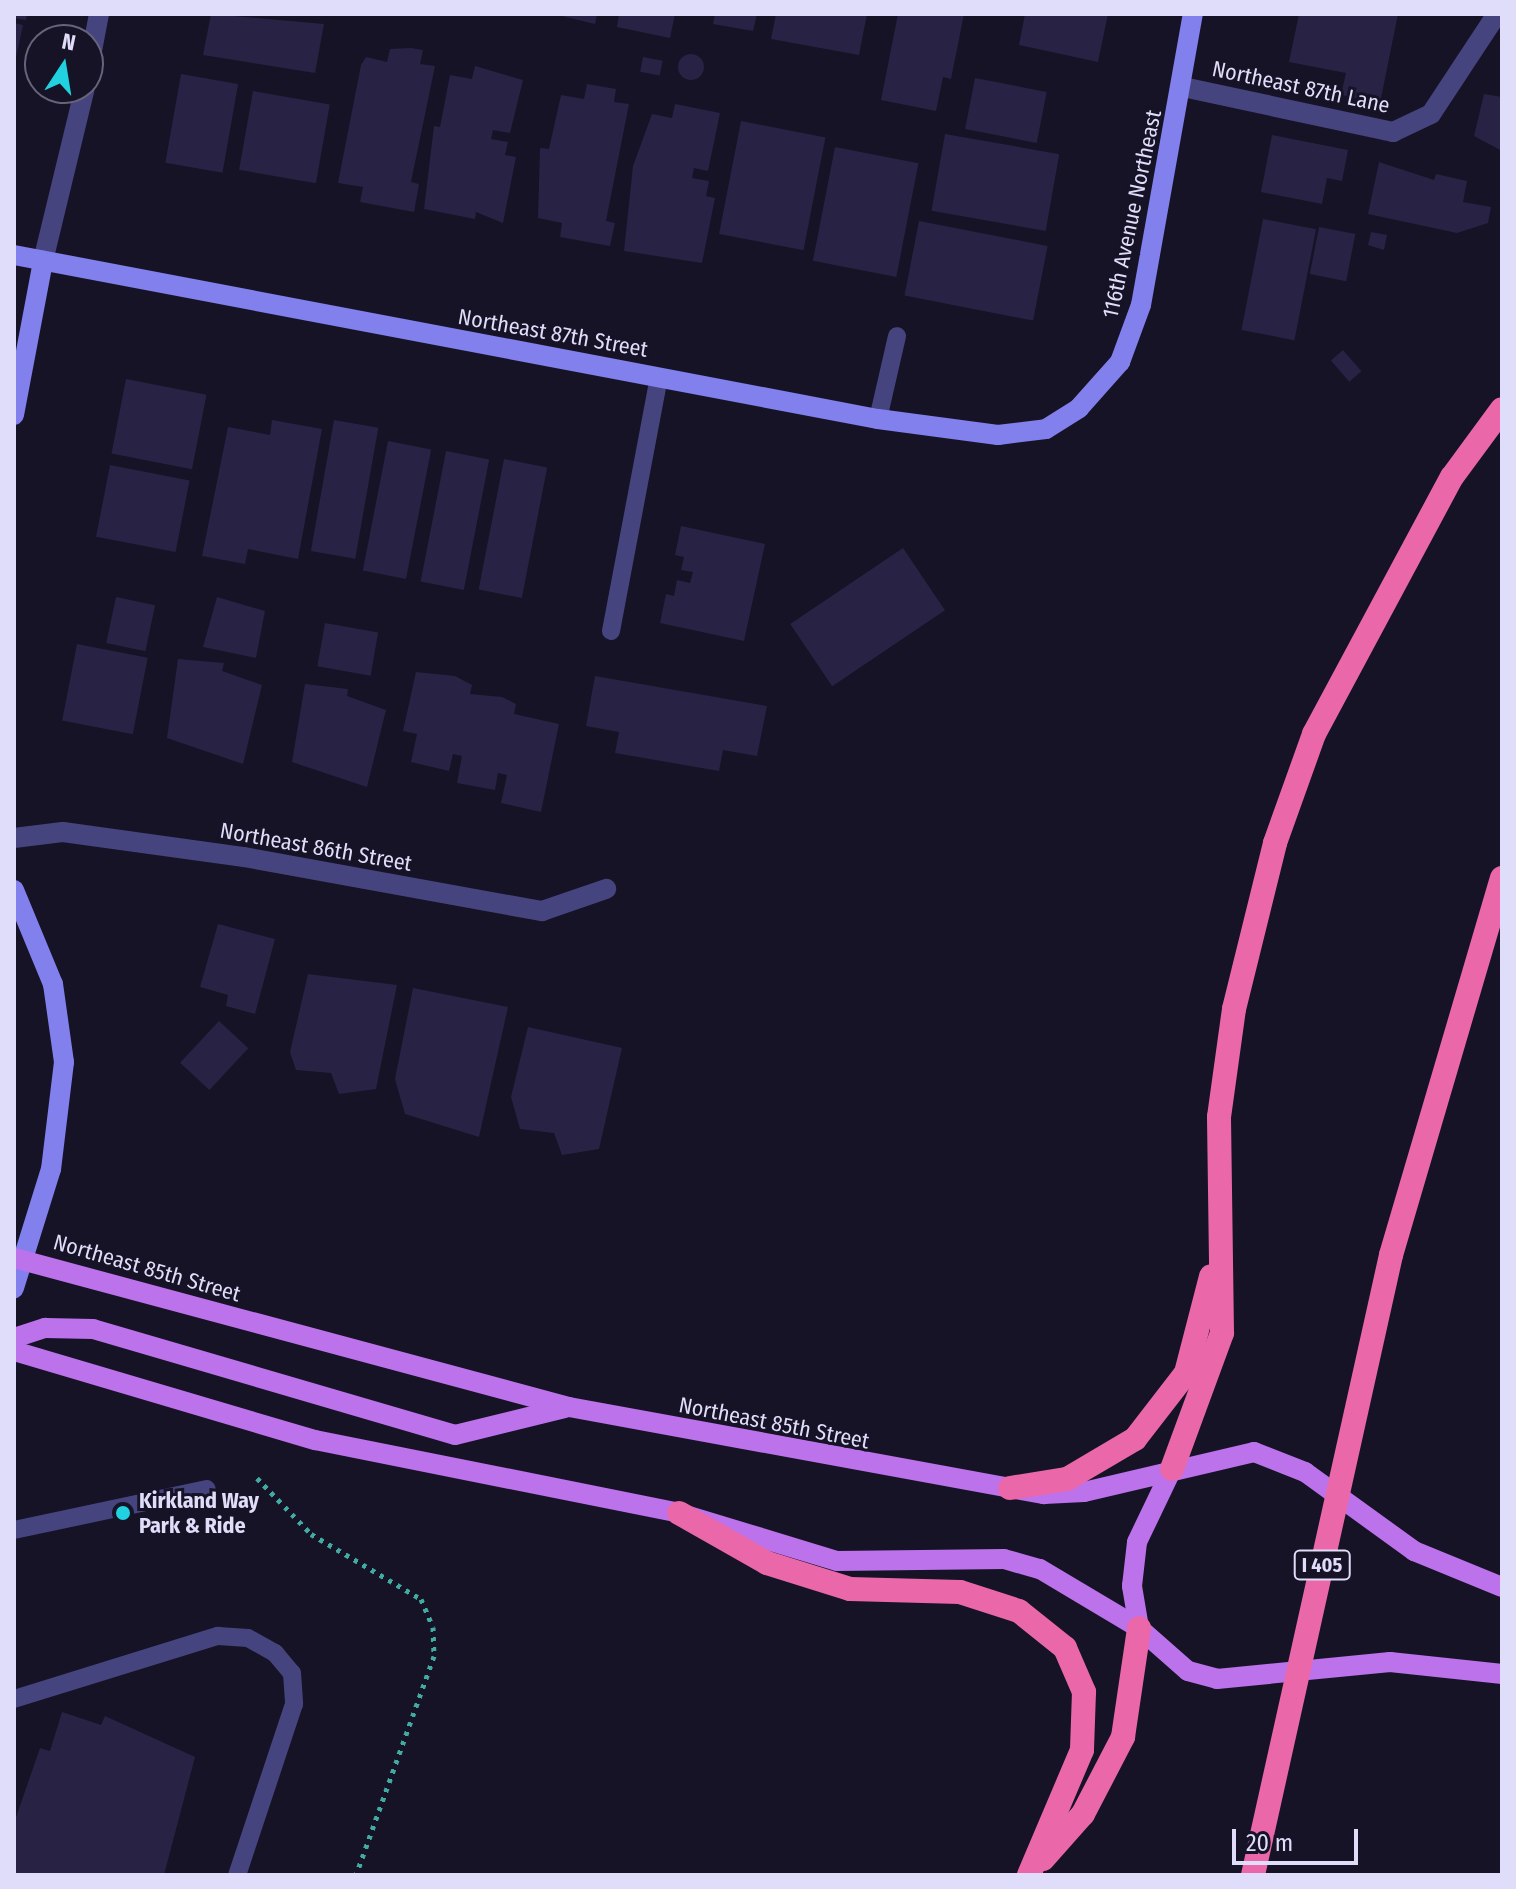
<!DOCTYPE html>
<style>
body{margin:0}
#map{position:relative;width:1516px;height:1889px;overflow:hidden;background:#161326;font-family:"Fira Sans Condensed",sans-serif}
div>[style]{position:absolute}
.building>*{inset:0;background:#282244;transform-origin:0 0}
.round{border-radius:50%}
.path>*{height:5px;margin-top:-2.5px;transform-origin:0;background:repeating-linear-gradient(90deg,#41aaa2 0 4px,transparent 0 10px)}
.lane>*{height:18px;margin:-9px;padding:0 9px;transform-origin:9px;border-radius:9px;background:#46447e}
.street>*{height:20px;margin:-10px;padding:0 10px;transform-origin:10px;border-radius:10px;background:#46447e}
.secondary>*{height:20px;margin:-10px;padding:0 10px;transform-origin:10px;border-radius:10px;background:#8180ed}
.primary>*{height:20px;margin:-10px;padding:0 10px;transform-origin:10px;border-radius:10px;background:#bc72eb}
.highway>*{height:24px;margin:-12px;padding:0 12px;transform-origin:12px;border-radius:12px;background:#ea68a9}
.highway-bridge>*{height:24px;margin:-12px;padding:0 12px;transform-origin:12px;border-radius:12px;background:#ea68a9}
.dots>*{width:22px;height:22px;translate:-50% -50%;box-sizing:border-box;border:4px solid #161326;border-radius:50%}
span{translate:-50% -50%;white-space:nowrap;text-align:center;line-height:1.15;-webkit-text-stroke:6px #161326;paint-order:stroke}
.shield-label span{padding:2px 6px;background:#161326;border:2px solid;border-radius:6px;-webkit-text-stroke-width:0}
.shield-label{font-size:20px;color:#dfddfa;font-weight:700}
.street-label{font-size:22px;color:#dfddfa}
.poi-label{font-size:22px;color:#dfddfa;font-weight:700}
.left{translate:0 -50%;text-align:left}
.frame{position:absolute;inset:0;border:16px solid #dfddfa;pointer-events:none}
.north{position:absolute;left:24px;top:24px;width:80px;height:80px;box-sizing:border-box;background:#161326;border:2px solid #66647b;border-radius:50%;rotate:12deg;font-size:22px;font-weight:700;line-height:32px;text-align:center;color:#dfddfa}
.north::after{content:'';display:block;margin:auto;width:28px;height:36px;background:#22d1e0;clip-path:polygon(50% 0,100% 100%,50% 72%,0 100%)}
.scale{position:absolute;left:1232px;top:1829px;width:126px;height:36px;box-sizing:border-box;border:4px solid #dfddfa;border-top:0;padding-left:10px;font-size:24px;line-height:28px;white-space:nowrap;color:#dfddfa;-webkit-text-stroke:6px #161326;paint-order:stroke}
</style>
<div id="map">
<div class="building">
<i style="clip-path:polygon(14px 14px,27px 14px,26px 20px,14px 18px)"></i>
<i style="clip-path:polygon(211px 14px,324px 24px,315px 73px,203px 55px)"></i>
<i style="clip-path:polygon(554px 14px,597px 14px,595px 24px)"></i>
<i style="clip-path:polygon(619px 14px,675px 14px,670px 38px,617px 27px)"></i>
<i style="clip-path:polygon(715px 14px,757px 14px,753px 31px,713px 24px)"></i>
<i style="clip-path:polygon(776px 14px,867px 14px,859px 55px,771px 39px)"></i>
<i style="clip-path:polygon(898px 14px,964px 14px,951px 79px,943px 77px,936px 111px,881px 100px)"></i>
<i style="clip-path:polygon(1025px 14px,1108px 14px,1098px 62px,1019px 45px)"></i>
<i style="clip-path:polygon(1299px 14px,1398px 14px,1380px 103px,1341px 95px,1346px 73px,1289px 62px)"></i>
<i style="clip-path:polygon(14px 23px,23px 25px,15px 62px,14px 62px)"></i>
<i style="clip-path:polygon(411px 48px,423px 50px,420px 64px,435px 66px,411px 182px,419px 184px,414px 212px,360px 202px,363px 187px,338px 183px,361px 65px,366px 57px,387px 62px,390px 49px)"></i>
<i class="round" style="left:678px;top:54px;width:26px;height:26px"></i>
<i style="left:643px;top:57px;width:20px;height:15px;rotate:11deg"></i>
<i style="clip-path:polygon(475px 66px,523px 80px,510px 133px,493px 130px,491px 139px,508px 142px,505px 155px,516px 157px,503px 223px,476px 212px,475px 219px,424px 209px,434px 126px,440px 127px,450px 75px,472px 79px)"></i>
<i style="left:181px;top:74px;width:58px;height:90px;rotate:10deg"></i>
<i style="left:975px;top:78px;width:73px;height:52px;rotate:11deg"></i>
<i style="clip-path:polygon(587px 84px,616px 89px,614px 102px,629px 104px,606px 221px,615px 223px,610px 246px,560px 237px,562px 223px,538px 218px,540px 148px,549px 149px,561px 95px,584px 99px)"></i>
<i style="left:253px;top:91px;width:78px;height:80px;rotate:10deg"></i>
<i style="clip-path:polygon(1484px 94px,1502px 97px,1502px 151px,1474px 136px)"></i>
<i style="clip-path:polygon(675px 104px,720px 113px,708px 171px,694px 168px,692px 178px,709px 181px,706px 196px,715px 198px,702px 263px,624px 251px,633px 166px,652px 114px,672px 118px)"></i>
<i style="left:741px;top:121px;width:86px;height:115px;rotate:11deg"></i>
<i style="left:945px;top:134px;width:116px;height:78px;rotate:10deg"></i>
<i style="clip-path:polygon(1272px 135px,1348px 150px,1342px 181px,1327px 178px,1322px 204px,1261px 192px)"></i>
<i style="left:835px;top:147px;width:85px;height:116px;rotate:11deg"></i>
<i style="clip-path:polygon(1379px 162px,1434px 180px,1436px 174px,1467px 181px,1463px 202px,1491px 207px,1488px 223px,1457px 233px,1368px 214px)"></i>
<i style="left:1263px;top:219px;width:54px;height:113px;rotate:11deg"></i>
<i style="left:919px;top:221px;width:131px;height:76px;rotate:11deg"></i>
<i style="left:1319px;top:227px;width:37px;height:48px;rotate:11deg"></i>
<i style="clip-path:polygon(1371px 232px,1387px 235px,1384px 250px,1368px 245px)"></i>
<i style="left:1343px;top:350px;width:28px;height:16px;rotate:49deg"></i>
<i style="left:126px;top:379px;width:82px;height:76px;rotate:11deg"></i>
<i style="clip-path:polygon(272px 420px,322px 429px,298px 559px,248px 549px,245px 564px,202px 556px,228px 427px,270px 435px)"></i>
<i style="left:334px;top:420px;width:45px;height:133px;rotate:10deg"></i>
<i style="left:388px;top:441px;width:44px;height:132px;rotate:11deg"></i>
<i style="left:446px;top:451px;width:44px;height:133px;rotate:11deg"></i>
<i style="left:504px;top:459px;width:44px;height:133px;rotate:11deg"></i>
<i style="left:110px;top:465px;width:81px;height:73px;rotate:11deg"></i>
<i style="clip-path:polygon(681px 526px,765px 544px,744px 641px,660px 623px,666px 594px,674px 596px,677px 580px,690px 583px,693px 572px,681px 570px,684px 557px,675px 555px)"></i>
<i style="left:903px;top:548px;width:75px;height:136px;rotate:56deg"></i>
<i style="left:116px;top:597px;width:40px;height:47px;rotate:12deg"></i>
<i style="clip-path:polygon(217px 597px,265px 611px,256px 658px,203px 647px)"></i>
<i style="left:325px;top:623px;width:54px;height:44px;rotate:10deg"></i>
<i style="left:77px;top:644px;width:72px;height:78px;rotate:11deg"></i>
<i style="clip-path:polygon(178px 659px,224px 663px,222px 671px,262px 685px,243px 764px,167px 738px)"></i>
<i style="clip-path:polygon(416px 672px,455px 676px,472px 685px,470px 694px,502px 697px,516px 704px,514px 714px,559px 724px,541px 812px,501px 803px,507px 775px,498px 773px,495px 790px,457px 783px,462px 756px,453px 754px,449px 771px,411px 762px,417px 734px,403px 731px)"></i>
<i style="clip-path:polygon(595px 676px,767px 706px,757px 756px,723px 750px,719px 771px,615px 753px,619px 732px,586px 726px)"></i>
<i style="clip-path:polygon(305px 684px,348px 689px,347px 696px,386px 710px,367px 787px,292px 762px)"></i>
<i style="clip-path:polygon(218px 924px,275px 939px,255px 1014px,226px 1006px,228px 995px,200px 987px)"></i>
<i style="clip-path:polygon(308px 974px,397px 985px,376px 1089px,339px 1094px,331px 1073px,296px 1070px,290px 1052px)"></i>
<i style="clip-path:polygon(413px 988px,508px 1007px,479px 1137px,405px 1114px,395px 1079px)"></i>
<i style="left:219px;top:1021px;width:40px;height:57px;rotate:43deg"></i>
<i style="clip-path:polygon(528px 1027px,622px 1048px,599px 1149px,562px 1155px,554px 1133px,520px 1129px,511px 1097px)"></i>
<i style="clip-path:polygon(62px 1712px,101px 1725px,105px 1716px,195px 1757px,164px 1875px,14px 1875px,14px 1823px,40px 1748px,50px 1751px)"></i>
</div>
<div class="path">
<i style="left:257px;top:1478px;width:78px;rotate:46deg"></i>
<i style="left:311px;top:1534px;width:128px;rotate:30.6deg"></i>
<i style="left:421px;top:1599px;width:30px;rotate:67deg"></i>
<i style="left:433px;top:1627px;width:29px;rotate:88deg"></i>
<i style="left:434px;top:1656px;width:232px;rotate:109.6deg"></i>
</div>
<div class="lane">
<i style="left:878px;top:419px;width:85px;rotate:-77.1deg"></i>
<i style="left:611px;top:631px;width:258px;rotate:-79.3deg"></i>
<i style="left:14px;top:1530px;width:197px;rotate:-12deg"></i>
<i style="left:14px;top:1699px;width:214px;rotate:-17.2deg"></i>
<i style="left:218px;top:1636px;width:30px;rotate:4deg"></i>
<i style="left:248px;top:1638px;width:31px;rotate:29deg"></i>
<i style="left:275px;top:1653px;width:26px;rotate:50deg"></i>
<i style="left:292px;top:1673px;width:31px;rotate:86deg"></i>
<i style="left:294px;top:1704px;width:180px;rotate:108.4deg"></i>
</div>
<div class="street">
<i style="left:88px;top:72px;width:59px;rotate:-79.3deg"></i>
<i style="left:1183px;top:87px;width:215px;rotate:12.1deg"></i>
<i style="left:1393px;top:132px;width:42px;rotate:-25.3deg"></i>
<i style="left:1431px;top:114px;width:120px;rotate:-56.6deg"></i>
<i style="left:43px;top:261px;width:178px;rotate:-76.4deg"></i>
<i style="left:14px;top:838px;width:49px;rotate:-7deg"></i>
<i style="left:63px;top:832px;width:183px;rotate:7.9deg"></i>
<i style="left:244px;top:857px;width:303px;rotate:10.3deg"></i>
<i style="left:542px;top:911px;width:68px;rotate:-19deg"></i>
</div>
<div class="secondary">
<i style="left:14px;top:255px;width:879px;rotate:10.75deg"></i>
<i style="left:878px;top:419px;width:121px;rotate:7.6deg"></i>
<i style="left:998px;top:435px;width:48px;rotate:-7.1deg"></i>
<i style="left:1046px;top:429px;width:39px;rotate:-32deg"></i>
<i style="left:1079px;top:408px;width:62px;rotate:-48.3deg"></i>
<i style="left:1120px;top:362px;width:61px;rotate:-69.8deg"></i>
<i style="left:1141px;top:305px;width:296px;rotate:-79.9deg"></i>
<i style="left:14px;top:415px;width:157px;rotate:-79.3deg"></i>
<i style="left:14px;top:890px;width:102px;rotate:67.5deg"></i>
<i style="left:53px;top:984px;width:79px;rotate:82deg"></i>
<i style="left:64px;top:1062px;width:108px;rotate:96.9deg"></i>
<i style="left:51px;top:1169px;width:125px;rotate:107.3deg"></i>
</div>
<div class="primary">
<i style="left:14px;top:1258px;width:575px;rotate:15.03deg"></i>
<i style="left:569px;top:1407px;width:483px;rotate:10.4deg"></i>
<i style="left:1044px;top:1494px;width:40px;rotate:-2.9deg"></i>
<i style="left:1084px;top:1492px;width:175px;rotate:-13.2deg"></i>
<i style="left:1254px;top:1452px;width:55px;rotate:21.4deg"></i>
<i style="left:1305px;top:1472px;width:135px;rotate:35.9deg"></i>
<i style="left:1414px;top:1551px;width:95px;rotate:22.2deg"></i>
<i style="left:14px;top:1338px;width:33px;rotate:-18deg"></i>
<i style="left:45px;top:1328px;width:48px;rotate:1.2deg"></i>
<i style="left:93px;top:1329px;width:377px;rotate:16.3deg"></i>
<i style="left:455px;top:1435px;width:113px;rotate:-13.8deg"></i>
<i style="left:14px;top:1351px;width:314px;rotate:16.5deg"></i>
<i style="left:315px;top:1440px;width:371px;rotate:11.3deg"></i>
<i style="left:679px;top:1513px;width:165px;rotate:16.9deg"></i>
<i style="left:837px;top:1561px;width:167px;rotate:-0.7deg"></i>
<i style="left:1004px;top:1559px;width:37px;rotate:16deg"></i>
<i style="left:1040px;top:1569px;width:115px;rotate:30.8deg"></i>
<i style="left:1139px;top:1628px;width:65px;rotate:41.3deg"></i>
<i style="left:1188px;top:1671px;width:30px;rotate:15deg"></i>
<i style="left:1217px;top:1679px;width:174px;rotate:-5.6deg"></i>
<i style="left:1390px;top:1662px;width:113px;rotate:6.1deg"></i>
<i style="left:1139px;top:1628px;width:43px;rotate:-99.5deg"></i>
<i style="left:1132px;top:1586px;width:44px;rotate:-83.5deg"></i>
<i style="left:1137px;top:1542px;width:81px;rotate:-64.4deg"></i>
</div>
<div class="highway">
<i style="left:1391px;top:1255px;width:393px;rotate:-73.6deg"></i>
<i style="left:1172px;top:1469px;width:145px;rotate:-69.8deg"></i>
<i style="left:1222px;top:1333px;width:216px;rotate:-90.8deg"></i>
<i style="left:1219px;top:1117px;width:109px;rotate:-82.1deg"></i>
<i style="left:1234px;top:1009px;width:171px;rotate:-76.1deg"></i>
<i style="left:1275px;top:843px;width:116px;rotate:-70.3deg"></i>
<i style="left:1314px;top:734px;width:292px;rotate:-61.8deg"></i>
<i style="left:1452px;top:477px;width:84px;rotate:-53.7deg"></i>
<i style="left:1010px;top:1488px;width:58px;rotate:-9deg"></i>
<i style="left:1067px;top:1479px;width:79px;rotate:-30.5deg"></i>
<i style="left:1135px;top:1439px;width:83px;rotate:-52.3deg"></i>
<i style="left:1186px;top:1373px;width:100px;rotate:-75.5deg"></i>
<i style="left:679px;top:1513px;width:101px;rotate:29.6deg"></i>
<i style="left:767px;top:1563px;width:87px;rotate:17.4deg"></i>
<i style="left:850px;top:1589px;width:110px;rotate:1.6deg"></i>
<i style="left:960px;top:1592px;width:62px;rotate:17.9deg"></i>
<i style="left:1019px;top:1611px;width:59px;rotate:38.8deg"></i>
<i style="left:1065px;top:1648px;width:48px;rotate:66.6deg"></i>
<i style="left:1084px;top:1692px;width:58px;rotate:92deg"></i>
<i style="left:1082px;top:1750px;width:136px;rotate:113deg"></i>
<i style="left:1043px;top:1859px;width:60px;rotate:-48.4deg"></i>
<i style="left:1083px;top:1814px;width:87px;rotate:-62.5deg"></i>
<i style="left:1123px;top:1737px;width:110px;rotate:-81.6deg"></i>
</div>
<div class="highway-bridge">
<i style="left:1253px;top:1875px;width:635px;rotate:-77.45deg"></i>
</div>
<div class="dots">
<i style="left:123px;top:1513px;background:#22d1e0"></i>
</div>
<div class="shield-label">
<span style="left:1322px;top:1565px">I 405</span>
</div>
<div class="street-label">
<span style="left:1301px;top:87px;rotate:12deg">Northeast 87th Lane</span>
<span style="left:1132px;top:214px;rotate:-78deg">116th Avenue Northeast</span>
<span style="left:553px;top:333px;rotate:10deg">Northeast 87th Street</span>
<span style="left:316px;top:847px;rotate:10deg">Northeast 86th Street</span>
<span style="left:147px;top:1268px;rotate:16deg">Northeast 85th Street</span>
<span style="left:774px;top:1423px;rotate:11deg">Northeast 85th Street</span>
</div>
<div class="poi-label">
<span class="left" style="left:139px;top:1513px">Kirkland Way<br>Park &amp; Ride</span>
</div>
<div class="frame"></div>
<div class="north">N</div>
<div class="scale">20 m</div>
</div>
